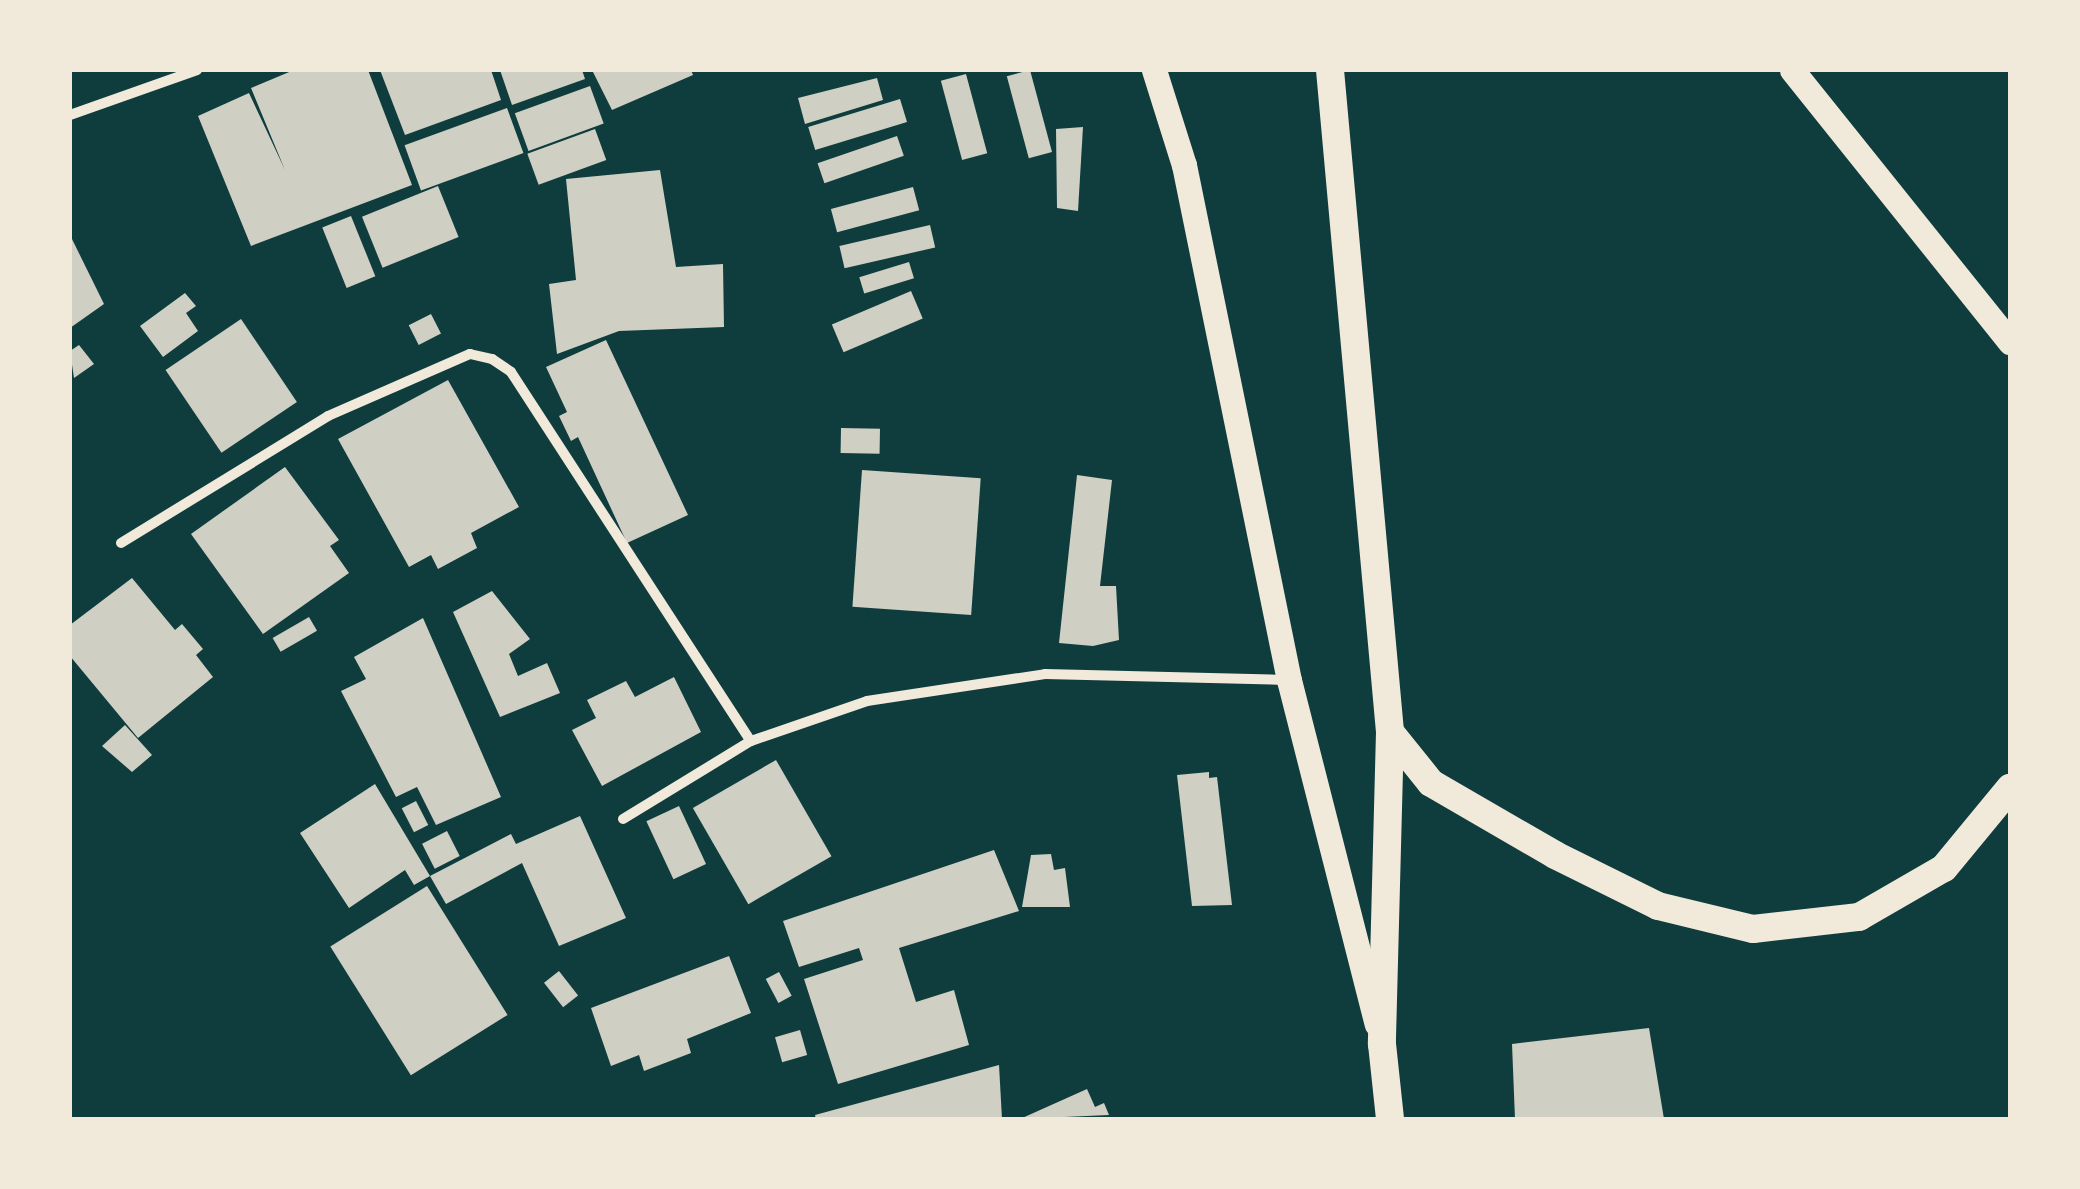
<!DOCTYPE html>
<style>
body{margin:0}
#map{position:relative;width:2080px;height:1189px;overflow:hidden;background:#0f3d3e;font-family:Signika,sans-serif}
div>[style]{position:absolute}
.building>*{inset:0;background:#cfcfc3;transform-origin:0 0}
.minor>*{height:10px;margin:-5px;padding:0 5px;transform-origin:5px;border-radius:5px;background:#f1e9da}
.primary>*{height:25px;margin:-12.5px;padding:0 12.5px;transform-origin:12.5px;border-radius:12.5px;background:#f1e9da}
.trunk>*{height:28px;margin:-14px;padding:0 14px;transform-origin:14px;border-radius:14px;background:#f1e9da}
span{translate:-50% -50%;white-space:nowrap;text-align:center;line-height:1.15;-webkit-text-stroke:8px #f1e9da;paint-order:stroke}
.frame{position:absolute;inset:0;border:72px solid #f1e9da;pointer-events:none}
</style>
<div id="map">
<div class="building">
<i style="clip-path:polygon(294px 70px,368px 70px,412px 185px,251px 246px,198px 116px,249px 93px,285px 170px,251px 88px)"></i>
<i style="clip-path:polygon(380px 70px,491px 70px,501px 100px,405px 135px)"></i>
<i style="clip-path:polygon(500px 70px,582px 70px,585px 79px,512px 105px)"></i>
<i style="clip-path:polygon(592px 70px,691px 70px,693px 75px,612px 110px)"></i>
<i style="left:1030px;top:70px;width:85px;height:24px;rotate:75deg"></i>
<i style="left:966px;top:74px;width:82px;height:26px;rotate:75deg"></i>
<i style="clip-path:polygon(877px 78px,883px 100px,805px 124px,798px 98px)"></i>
<i style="left:590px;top:86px;width:40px;height:80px;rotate:70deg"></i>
<i style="left:900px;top:99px;width:24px;height:96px;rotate:73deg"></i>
<i style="left:507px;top:108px;width:48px;height:109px;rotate:70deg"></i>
<i style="clip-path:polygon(1083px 127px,1078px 211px,1057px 208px,1056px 129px)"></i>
<i style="left:595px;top:129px;width:33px;height:72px;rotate:70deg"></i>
<i style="left:897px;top:136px;width:21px;height:84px;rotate:71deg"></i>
<i style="clip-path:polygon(660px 170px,676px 267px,723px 264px,724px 327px,619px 331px,557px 354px,549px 284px,576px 280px,566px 179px)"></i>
<i style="left:438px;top:186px;width:55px;height:82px;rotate:68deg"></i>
<i style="left:913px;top:187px;width:24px;height:85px;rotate:75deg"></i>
<i style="left:351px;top:216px;width:65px;height:31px;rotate:68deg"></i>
<i style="left:930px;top:225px;width:23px;height:93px;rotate:77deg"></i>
<i style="clip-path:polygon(70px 235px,104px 304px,70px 328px)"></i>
<i style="left:909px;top:262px;width:17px;height:52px;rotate:73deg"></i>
<i style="left:911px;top:291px;width:30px;height:86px;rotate:67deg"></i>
<i style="clip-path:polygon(185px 293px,196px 306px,186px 313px,198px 331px,163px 357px,140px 326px)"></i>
<i style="left:431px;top:314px;width:22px;height:25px;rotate:63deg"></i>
<i style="left:241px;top:319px;width:100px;height:91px;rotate:56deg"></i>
<i style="clip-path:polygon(606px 340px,688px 515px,627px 543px,578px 437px,571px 441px,559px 416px,567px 412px,546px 367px)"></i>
<i style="clip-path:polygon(79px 345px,94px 364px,74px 378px,70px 351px)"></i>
<i style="clip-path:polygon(448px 380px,519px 507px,471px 533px,477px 548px,438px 569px,431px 555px,409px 567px,338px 439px)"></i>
<i style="left:841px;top:428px;width:39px;height:25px;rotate:1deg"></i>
<i style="clip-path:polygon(285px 467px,339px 540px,330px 546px,349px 573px,263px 634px,191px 534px)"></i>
<i style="left:862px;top:470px;width:119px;height:137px;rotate:4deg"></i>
<i style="clip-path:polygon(1077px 475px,1112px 480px,1100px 586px,1116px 586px,1119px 640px,1093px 646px,1059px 643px)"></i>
<i style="clip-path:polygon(132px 578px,175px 630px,182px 624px,203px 649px,196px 655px,213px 677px,138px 738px,70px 656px,70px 625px)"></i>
<i style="clip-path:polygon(492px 591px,530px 639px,509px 654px,518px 676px,547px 663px,560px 693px,500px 717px,453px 612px)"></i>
<i style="left:309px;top:617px;width:16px;height:42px;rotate:60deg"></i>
<i style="clip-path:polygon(423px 618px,501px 797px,436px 825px,417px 787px,396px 797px,341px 691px,366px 679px,354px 657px)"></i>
<i style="clip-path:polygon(674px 677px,701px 732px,602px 786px,572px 730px,596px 718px,587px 700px,626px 681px,635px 697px)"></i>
<i style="clip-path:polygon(125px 725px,152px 755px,132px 772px,102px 746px)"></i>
<i style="left:776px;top:760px;width:111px;height:96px;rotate:60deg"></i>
<i style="clip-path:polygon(1209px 772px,1209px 778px,1217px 777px,1232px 905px,1192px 906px,1177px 775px)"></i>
<i style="clip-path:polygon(375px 784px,430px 876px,511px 834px,516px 844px,580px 816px,626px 918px,559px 946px,522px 863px,446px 904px,430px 876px,414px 885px,405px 870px,349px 908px,300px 833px)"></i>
<i style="left:416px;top:801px;width:27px;height:16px;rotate:63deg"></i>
<i style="left:679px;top:806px;width:64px;height:36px;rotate:65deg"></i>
<i style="left:447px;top:831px;width:28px;height:28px;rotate:63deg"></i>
<i style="clip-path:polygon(994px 850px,1019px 911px,899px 948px,916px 1002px,954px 990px,969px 1045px,838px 1084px,804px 979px,863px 960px,859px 948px,799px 967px,783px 921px)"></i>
<i style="clip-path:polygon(1051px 854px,1054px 870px,1065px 868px,1070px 907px,1022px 907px,1031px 855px)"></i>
<i style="left:427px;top:886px;width:152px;height:114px;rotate:58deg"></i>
<i style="clip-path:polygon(729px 956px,751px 1013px,687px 1039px,691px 1053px,644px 1071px,639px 1055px,611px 1066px,591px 1008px)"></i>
<i style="left:559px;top:971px;width:31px;height:19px;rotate:52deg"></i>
<i style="left:779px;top:972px;width:27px;height:15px;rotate:62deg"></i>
<i style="clip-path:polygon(1649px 1028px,1664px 1119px,1515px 1119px,1512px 1044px)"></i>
<i style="left:800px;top:1030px;width:26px;height:26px;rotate:74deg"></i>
<i style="clip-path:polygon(999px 1065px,1002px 1119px,816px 1119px,815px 1115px)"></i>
<i style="clip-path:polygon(1087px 1089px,1095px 1107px,1104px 1103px,1109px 1115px,1020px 1119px)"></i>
</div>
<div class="minor">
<i style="left:70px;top:115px;width:135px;rotate:-19.5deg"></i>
<i style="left:121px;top:543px;width:243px;rotate:-31.5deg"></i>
<i style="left:328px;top:416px;width:155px;rotate:-23.6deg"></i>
<i style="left:470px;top:354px;width:23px;rotate:13deg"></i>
<i style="left:492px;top:359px;width:23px;rotate:34deg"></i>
<i style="left:511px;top:372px;width:440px;rotate:57deg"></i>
<i style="left:623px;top:819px;width:150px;rotate:-31.4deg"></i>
<i style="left:751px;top:741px;width:123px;rotate:-19deg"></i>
<i style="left:867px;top:701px;width:180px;rotate:-8.6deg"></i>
<i style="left:1045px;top:674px;width:241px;rotate:1.4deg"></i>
</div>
<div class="primary">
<i style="left:1154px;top:70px;width:100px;rotate:72.5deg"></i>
<i style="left:1184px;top:165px;width:526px;rotate:78.48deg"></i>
<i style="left:1289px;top:680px;width:355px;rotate:75.7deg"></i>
<i style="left:1792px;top:70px;width:349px;rotate:51.3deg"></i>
</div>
<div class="trunk">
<i style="left:1330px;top:70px;width:665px;rotate:84.82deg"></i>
<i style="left:1390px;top:732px;width:312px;rotate:91.5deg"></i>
<i style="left:1382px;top:1044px;width:75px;rotate:83.9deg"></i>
<i style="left:1390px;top:732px;width:65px;rotate:51.2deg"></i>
<i style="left:1431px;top:783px;width:143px;rotate:30.1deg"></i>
<i style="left:1555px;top:855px;width:115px;rotate:26.3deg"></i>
<i style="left:1658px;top:906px;width:98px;rotate:13.6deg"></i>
<i style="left:1753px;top:929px;width:107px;rotate:-6.5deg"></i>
<i style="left:1859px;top:917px;width:98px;rotate:-30deg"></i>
<i style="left:1944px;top:868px;width:104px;rotate:-50.5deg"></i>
</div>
<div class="frame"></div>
</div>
